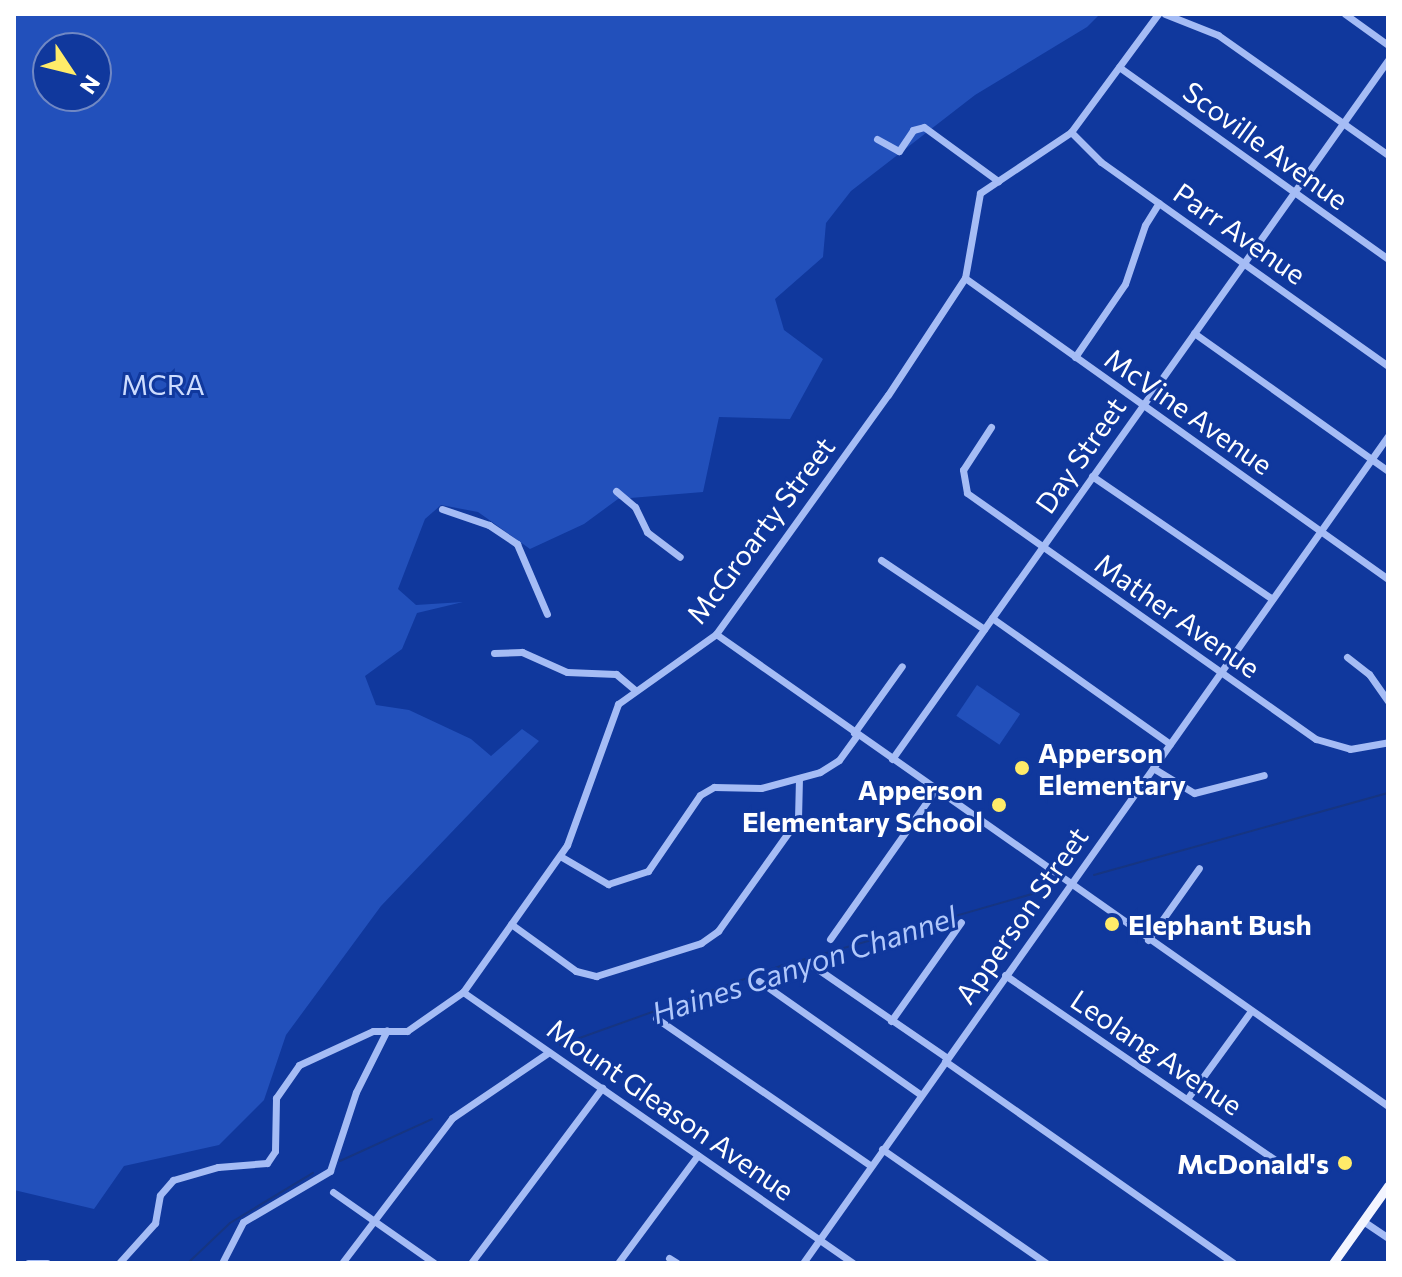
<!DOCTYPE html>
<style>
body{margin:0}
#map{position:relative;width:1402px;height:1277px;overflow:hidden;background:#10389d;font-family:Commissioner,sans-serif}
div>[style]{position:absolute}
.green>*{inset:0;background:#2250bb;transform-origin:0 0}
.stream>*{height:2px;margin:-1px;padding:0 1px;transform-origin:1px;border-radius:1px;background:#163582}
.minor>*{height:7px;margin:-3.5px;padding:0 3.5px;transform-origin:3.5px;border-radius:3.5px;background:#a5bcf5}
.major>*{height:9px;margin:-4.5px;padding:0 4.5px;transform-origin:4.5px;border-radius:4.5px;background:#f3f5ff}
.dots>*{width:22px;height:22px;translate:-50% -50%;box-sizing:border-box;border:4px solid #10389d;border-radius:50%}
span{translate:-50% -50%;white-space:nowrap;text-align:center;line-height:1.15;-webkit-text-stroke:6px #10389d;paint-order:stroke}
.street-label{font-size:28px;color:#fff}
.park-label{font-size:28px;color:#cddcfe}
.poi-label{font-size:28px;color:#fff;font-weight:700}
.left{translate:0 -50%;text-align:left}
.right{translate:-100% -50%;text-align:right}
.water-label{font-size:30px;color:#b1c8fb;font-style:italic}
.frame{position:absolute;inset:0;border:16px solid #fff;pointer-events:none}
.north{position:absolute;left:32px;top:32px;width:80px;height:80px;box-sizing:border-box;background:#10389d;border:2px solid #7088c4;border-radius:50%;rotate:125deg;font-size:22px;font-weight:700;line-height:32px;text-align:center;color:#fff}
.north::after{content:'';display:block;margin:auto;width:28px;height:36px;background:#ffeb69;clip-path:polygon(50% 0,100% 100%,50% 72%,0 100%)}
</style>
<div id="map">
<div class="green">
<i style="clip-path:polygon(evenodd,14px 14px,1100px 14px,1087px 27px,975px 95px,851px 191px,826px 223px,823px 257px,775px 299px,784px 330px,823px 359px,790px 419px,719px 417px,703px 492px,618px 499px,584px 524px,530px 549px,478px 512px,441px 505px,425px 519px,398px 589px,416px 605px,463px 602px,417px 613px,402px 649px,365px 676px,376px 705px,409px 710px,471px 739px,491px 756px,522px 729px,539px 741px,381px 906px,286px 1035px,264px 1100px,219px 1145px,124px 1166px,94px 1209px,14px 1190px,14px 14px,48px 48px,96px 48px,96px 96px,48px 96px,48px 48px)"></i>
<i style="left:977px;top:685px;width:52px;height:37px;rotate:34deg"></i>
</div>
<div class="stream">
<i style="left:1094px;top:875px;width:305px;rotate:-15.6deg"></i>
<i style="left:560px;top:1045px;width:235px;rotate:-19.7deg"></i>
<i style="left:781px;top:966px;width:280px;rotate:-16deg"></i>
<i style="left:340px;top:1161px;width:101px;rotate:-24.5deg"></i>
<i style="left:188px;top:1263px;width:58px;rotate:-43.6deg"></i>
<i style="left:230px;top:1223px;width:97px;rotate:-31.1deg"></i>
</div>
<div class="minor">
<i style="left:1165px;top:14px;width:57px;rotate:21.6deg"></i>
<i style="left:1218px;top:35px;width:208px;rotate:35.2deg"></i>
<i style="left:1345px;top:14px;width:53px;rotate:35.8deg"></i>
<i style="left:1119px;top:67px;width:330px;rotate:35.5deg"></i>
<i style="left:1071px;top:132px;width:42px;rotate:45deg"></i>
<i style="left:1101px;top:162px;width:352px;rotate:35.4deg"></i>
<i style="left:877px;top:139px;width:25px;rotate:29deg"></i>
<i style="left:899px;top:151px;width:25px;rotate:-56deg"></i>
<i style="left:913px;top:130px;width:11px;rotate:-15deg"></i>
<i style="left:924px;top:127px;width:92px;rotate:36.1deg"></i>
<i style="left:965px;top:278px;width:519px;rotate:35.44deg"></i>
<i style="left:1194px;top:333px;width:238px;rotate:35.4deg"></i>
<i style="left:1075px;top:357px;width:88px;rotate:-55.6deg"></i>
<i style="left:1125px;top:284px;width:62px;rotate:-71.3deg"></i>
<i style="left:1145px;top:225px;width:26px;rotate:-58deg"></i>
<i style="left:991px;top:427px;width:51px;rotate:123.1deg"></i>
<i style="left:963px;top:470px;width:23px;rotate:80deg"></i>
<i style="left:967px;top:493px;width:427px;rotate:35.2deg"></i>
<i style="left:1316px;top:739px;width:35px;rotate:16deg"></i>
<i style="left:1350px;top:749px;width:39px;rotate:-10deg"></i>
<i style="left:1092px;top:476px;width:218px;rotate:34.3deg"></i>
<i style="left:616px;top:491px;width:25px;rotate:40deg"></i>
<i style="left:635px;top:507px;width:28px;rotate:64deg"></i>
<i style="left:647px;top:532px;width:41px;rotate:37.1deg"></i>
<i style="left:442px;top:509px;width:50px;rotate:18.8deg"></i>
<i style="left:489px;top:525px;width:34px;rotate:34deg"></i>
<i style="left:517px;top:544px;width:76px;rotate:66.8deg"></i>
<i style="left:881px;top:560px;width:124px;rotate:33.8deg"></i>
<i style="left:992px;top:618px;width:218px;rotate:35.3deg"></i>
<i style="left:716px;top:634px;width:821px;rotate:35.08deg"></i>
<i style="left:494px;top:653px;width:28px;rotate:-2deg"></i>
<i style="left:522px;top:652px;width:49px;rotate:24deg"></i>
<i style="left:567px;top:672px;width:49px;rotate:2.3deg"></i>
<i style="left:616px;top:674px;width:25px;rotate:40deg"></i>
<i style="left:1347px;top:657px;width:28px;rotate:38deg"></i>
<i style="left:1369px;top:674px;width:33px;rotate:55deg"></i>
<i style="left:854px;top:733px;width:82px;rotate:-54.4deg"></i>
<i style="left:892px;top:759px;width:857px;rotate:-54.64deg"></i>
<i style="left:1153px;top:768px;width:48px;rotate:31.4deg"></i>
<i style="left:1194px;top:793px;width:72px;rotate:-14.4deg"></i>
<i style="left:560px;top:856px;width:56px;rotate:30.3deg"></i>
<i style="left:608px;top:884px;width:42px;rotate:-18deg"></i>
<i style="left:648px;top:871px;width:92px;rotate:-55.6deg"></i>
<i style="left:700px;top:795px;width:16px;rotate:-30deg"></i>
<i style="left:714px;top:787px;width:47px;rotate:1.2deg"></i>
<i style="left:761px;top:788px;width:61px;rotate:-15.2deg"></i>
<i style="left:820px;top:772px;width:22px;rotate:-32deg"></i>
<i style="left:839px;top:760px;width:31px;rotate:-54deg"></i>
<i style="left:511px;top:924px;width:80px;rotate:35.9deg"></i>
<i style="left:576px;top:971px;width:21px;rotate:14deg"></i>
<i style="left:596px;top:976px;width:110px;rotate:-17.4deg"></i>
<i style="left:701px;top:943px;width:21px;rotate:-35deg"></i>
<i style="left:718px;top:931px;width:138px;rotate:-54.5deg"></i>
<i style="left:798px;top:819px;width:40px;rotate:-88.6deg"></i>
<i style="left:830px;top:939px;width:182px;rotate:-54.8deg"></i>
<i style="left:1148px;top:940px;width:88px;rotate:-54.7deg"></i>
<i style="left:809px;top:963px;width:168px;rotate:34.5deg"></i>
<i style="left:1005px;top:975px;width:338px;rotate:34.4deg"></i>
<i style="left:759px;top:981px;width:198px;rotate:35.1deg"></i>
<i style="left:463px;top:992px;width:475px;rotate:34.8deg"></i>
<i style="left:656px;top:1018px;width:260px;rotate:34.5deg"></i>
<i style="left:891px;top:1021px;width:121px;rotate:-54.7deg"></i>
<i style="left:945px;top:1061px;width:352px;rotate:35deg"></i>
<i style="left:1187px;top:1099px;width:109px;rotate:-54deg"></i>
<i style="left:882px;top:1149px;width:200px;rotate:34.8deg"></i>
<i style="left:333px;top:1192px;width:123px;rotate:35.1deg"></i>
<i style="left:1363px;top:1221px;width:30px;rotate:34deg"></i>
<i style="left:669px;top:1258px;width:9px;rotate:32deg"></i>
<i style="left:28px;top:1263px;width:19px"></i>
<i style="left:119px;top:1263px;width:54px;rotate:-48deg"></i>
<i style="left:155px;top:1223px;width:28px;rotate:-80deg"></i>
<i style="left:160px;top:1195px;width:20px;rotate:-49deg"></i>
<i style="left:173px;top:1180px;width:47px;rotate:-16.1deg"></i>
<i style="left:218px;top:1167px;width:49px;rotate:-4.7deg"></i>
<i style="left:267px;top:1163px;width:14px;rotate:-56deg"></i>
<i style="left:275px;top:1151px;width:53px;rotate:-88.9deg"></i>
<i style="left:276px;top:1098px;width:40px;rotate:-55.1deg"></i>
<i style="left:299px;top:1065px;width:81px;rotate:-24.7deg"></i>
<i style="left:373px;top:1031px;width:34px"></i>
<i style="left:407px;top:1031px;width:68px;rotate:-34.9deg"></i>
<i style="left:463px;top:992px;width:180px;rotate:-54.7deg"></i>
<i style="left:567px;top:845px;width:150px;rotate:-70.1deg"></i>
<i style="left:618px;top:704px;width:120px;rotate:-35.5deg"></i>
<i style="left:716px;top:634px;width:294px;rotate:-54.3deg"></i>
<i style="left:888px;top:395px;width:140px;rotate:-56.7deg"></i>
<i style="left:965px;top:278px;width:86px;rotate:-80deg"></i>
<i style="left:980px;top:193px;width:110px;rotate:-33.8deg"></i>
<i style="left:1071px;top:132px;width:147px;rotate:-53.6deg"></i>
<i style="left:222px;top:1263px;width:46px;rotate:-62.9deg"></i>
<i style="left:243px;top:1222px;width:101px;rotate:-30.4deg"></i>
<i style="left:330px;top:1171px;width:83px;rotate:-71.8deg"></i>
<i style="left:356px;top:1092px;width:69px;rotate:-63.4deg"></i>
<i style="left:342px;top:1263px;width:182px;rotate:-52.8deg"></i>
<i style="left:452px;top:1118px;width:117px;rotate:-34.2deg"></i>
<i style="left:471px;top:1263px;width:219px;rotate:-53.2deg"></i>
<i style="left:618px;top:1263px;width:134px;rotate:-53.5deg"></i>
<i style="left:803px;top:1263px;width:1013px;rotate:-54.73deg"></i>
</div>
<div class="major">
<i style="left:1333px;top:1263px;width:95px;rotate:-54.5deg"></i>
</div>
<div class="dots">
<i style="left:1022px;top:768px;background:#ffeb69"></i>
<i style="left:999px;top:805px;background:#ffeb69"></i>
<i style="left:1112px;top:924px;background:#ffeb69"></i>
<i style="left:1345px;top:1163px;background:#ffeb69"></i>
</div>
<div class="street-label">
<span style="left:1266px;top:145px;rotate:36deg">Scoville Avenue</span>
<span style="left:1240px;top:233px;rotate:35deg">Parr Avenue</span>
<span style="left:1189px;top:411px;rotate:35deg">McVine Avenue</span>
<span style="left:1080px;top:455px;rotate:-55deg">Day Street</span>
<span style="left:760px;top:530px;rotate:-53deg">McGroarty Street</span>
<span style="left:1178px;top:615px;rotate:35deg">Mather Avenue</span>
<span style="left:1021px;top:915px;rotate:-55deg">Apperson Street</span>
<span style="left:1157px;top:1052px;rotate:34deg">Leolang Avenue</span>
<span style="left:671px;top:1109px;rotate:35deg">Mount Gleason Avenue</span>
</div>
<div class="park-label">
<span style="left:163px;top:384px">MCRA</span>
</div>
<div class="poi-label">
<span class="left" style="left:1038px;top:768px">Apperson<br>Elementary</span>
<span class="right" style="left:983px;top:805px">Apperson<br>Elementary School</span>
<span class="left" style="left:1128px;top:924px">Elephant Bush</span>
<span class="right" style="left:1329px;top:1163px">McDonald's</span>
</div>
<div class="water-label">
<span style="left:804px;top:964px;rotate:-18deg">Haines Canyon Channel</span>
</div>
<div class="frame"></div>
<div class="north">N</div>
</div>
